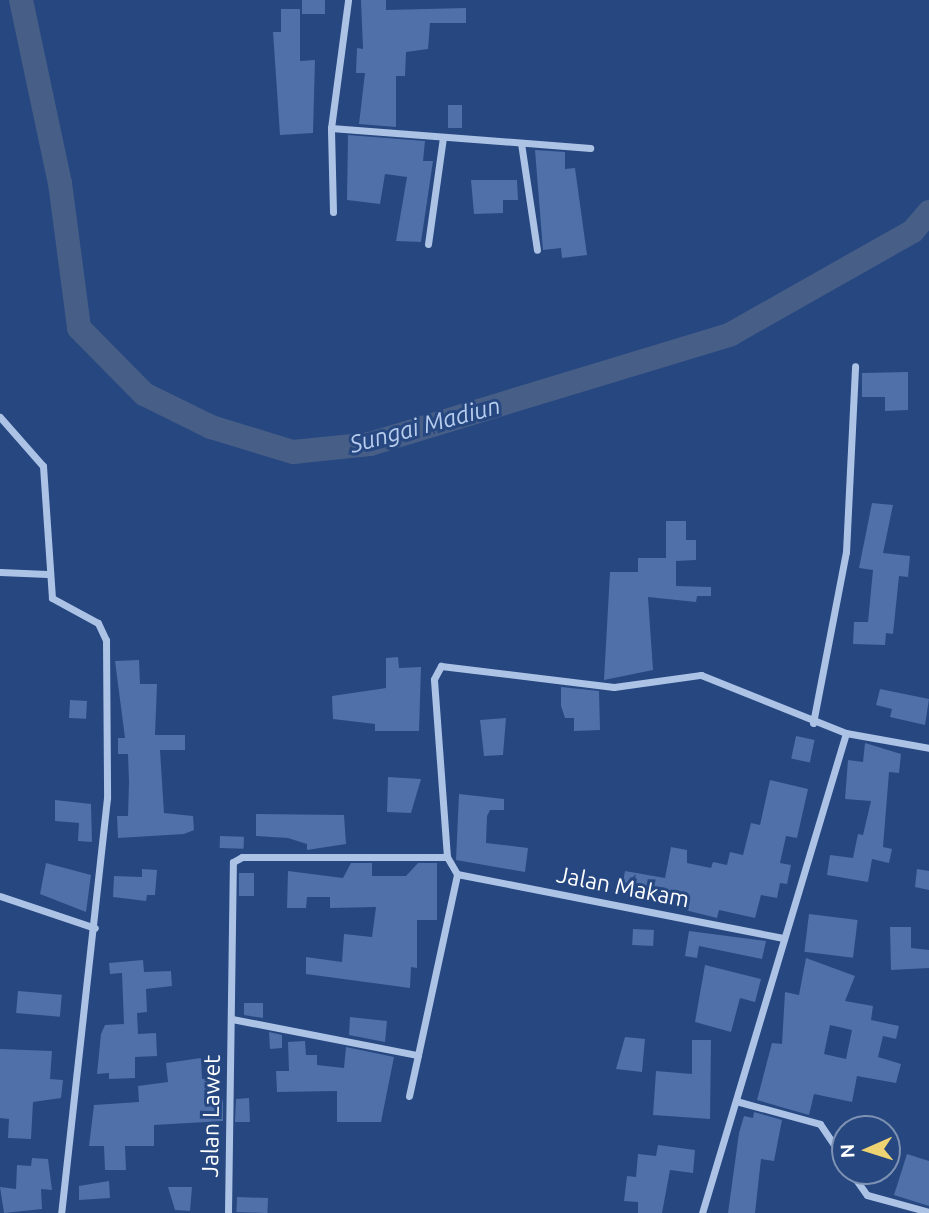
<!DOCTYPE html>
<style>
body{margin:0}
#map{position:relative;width:929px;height:1213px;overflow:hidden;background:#264780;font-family:Ubuntu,sans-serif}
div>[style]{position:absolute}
.river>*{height:24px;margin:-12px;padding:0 12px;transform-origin:12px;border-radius:12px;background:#475e87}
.building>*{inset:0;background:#4f70a8;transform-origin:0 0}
.minor>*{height:7px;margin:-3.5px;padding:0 3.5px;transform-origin:3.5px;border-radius:3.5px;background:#adc3e6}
span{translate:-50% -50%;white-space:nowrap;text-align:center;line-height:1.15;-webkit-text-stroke:6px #264780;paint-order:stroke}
.street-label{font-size:23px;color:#fff}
.water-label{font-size:24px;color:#b8cded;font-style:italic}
.north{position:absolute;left:831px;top:1115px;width:70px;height:70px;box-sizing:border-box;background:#264780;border:2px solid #7d91b3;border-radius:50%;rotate:267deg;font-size:19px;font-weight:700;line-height:28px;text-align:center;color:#fff}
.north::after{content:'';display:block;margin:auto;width:24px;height:32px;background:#eed372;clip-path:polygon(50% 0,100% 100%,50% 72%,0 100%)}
</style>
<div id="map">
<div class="river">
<i style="left:21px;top:0;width:187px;rotate:78deg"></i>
<i style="left:60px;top:183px;width:146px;rotate:82.5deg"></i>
<i style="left:79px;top:328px;width:93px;rotate:45.4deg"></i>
<i style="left:144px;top:394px;width:75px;rotate:26.2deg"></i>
<i style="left:211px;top:427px;width:86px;rotate:17deg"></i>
<i style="left:293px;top:452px;width:77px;rotate:-5.9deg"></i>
<i style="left:370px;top:444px;width:377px;rotate:-16.9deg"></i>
<i style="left:731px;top:334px;width:209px;rotate:-29.5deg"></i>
<i style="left:913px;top:231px;width:25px;rotate:-50deg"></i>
</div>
<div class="building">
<i style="left:302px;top:0;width:23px;height:14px"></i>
<i style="clip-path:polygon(361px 0,386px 0,386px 10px,466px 8px,466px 23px,430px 23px,428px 49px,406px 52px,405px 76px,396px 76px,396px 127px,359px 124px,365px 73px,356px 73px,357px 48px,363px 49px)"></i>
<i style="clip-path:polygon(281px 9px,300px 9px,300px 61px,315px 60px,313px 133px,280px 135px,273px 32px,281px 32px)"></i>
<i style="left:448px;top:105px;width:14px;height:23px"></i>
<i style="clip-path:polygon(348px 135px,425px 141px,423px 161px,433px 161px,421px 242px,396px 241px,407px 177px,385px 174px,380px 204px,347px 200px)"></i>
<i style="clip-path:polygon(535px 150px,565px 152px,565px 169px,575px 168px,587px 255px,562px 258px,561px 248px,543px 250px)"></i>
<i style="clip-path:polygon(471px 180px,517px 180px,518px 200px,503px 200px,503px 213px,474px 214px)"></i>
<i style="clip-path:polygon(908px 372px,908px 410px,885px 411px,885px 397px,862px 397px,862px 373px)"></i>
<i style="clip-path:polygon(872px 503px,893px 505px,883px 553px,910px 556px,908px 577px,899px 576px,893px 634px,886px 633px,885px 645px,853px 644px,854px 622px,868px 622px,873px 570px,859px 568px)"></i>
<i style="clip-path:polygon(666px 521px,686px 521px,686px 540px,696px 540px,696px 560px,676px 561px,676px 586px,711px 587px,711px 596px,697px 596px,696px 602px,648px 597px,653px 670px,604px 680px,610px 572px,638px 572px,638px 558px,666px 558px)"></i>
<i style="clip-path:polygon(398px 657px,399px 668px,421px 667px,419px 731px,375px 731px,375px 724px,333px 719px,332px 696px,386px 688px,386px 658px)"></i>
<i style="clip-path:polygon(139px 660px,140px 684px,157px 684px,155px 735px,185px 735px,185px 750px,160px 750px,164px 813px,193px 816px,194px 830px,184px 834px,118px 838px,117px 816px,128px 816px,129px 782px,128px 754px,118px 754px,118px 738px,125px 738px,115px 661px)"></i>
<i style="clip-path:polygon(561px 687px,599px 691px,600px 730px,574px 731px,574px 718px,565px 718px,561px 706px)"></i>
<i style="clip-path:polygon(880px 689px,929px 699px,925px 725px,890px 717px,892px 709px,876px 705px)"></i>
<i style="left:70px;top:700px;width:17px;height:18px;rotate:3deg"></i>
<i style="clip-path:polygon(506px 718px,503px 755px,484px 756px,480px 720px)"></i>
<i style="left:796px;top:736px;width:19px;height:23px;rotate:12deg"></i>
<i style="clip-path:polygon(865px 743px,901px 754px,899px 773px,889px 772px,883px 847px,892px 849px,889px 863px,872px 859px,868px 882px,827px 875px,830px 855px,853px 858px,858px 834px,863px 835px,871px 801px,845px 799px,848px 760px,863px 762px)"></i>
<i style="clip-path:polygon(388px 777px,421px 779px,411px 813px,387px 812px)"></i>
<i style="clip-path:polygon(770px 780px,808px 789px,797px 838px,786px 836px,780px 863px,791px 865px,787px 884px,780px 883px,777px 898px,761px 895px,755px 918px,719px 910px,717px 918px,621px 894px,625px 871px,665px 878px,671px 847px,687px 850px,687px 863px,711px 868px,713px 862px,727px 865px,730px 852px,743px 855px,751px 823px,760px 825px)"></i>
<i style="clip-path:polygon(459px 794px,504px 799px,504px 810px,490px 810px,487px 816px,486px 843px,528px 848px,525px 872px,456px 860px)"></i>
<i style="clip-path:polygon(55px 800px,91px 804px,92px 842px,78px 841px,79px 823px,55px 821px)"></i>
<i style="clip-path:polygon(256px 814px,344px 815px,346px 844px,307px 850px,307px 844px,288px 838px,256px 836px)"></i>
<i style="left:220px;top:836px;width:24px;height:12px;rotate:2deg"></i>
<i style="clip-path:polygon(46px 863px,91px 875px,86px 912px,40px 894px)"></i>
<i style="clip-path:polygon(351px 863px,372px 863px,372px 876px,406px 876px,418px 863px,437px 863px,437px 920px,417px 920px,417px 968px,411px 967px,410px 988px,306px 974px,306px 957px,342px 962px,344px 934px,372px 937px,376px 907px,330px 908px,330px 897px,307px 897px,306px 908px,287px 908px,288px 871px,343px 878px)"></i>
<i style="clip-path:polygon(142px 869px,157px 870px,155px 895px,147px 895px,146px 901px,113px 897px,114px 876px,142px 877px)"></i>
<i style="clip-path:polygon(917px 869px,929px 871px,929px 890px,915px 887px)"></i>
<i style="left:239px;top:873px;width:15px;height:23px"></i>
<i style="left:809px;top:914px;width:49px;height:38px;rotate:7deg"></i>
<i style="clip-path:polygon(890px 927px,911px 927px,911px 948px,929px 950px,929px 968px,891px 970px)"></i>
<i style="left:633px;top:929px;width:21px;height:16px;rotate:3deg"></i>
<i style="clip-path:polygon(689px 931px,766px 941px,762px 959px,699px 946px,697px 958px,685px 956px)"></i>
<i style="clip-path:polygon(evenodd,806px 958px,855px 976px,845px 1001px,873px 1006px,871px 1020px,899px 1026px,896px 1039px,883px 1036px,878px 1057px,901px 1064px,896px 1083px,857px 1076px,852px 1102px,814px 1094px,809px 1115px,757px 1100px,772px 1043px,782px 1044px,785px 992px,799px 995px,806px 958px,830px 1025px,852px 1030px,846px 1059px,824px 1054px,830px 1025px)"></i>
<i style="clip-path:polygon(143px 960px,144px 972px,171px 971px,172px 986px,146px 989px,147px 1012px,137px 1013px,138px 1034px,156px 1033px,157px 1056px,135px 1057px,135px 1078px,109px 1079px,109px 1073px,97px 1074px,101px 1034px,105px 1025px,124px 1024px,122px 973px,110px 974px,109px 963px)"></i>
<i style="clip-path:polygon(705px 965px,761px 979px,755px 1002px,740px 998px,731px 1032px,695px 1022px)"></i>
<i style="left:18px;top:991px;width:44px;height:22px;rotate:5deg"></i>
<i style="clip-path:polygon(244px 1003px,263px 1003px,263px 1018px,244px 1015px)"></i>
<i style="clip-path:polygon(350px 1017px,387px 1021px,385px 1042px,349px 1035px)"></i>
<i style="clip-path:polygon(269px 1032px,282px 1035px,282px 1048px,270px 1049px)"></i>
<i style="clip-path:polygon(625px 1037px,645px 1039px,642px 1072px,616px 1069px)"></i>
<i style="clip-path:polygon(692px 1040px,711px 1040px,710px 1119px,653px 1115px,656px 1071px,692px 1074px)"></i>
<i style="clip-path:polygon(305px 1041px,306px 1055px,317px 1055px,317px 1065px,344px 1068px,346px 1047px,394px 1057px,381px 1122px,337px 1122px,337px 1091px,277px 1092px,276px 1071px,289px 1071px,288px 1042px)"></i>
<i style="clip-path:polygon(0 1049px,52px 1051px,50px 1079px,63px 1080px,61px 1098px,33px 1102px,31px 1139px,8px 1138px,9px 1119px,0 1118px)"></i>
<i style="clip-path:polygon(201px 1058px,202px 1079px,215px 1079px,216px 1100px,223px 1100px,223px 1121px,154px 1125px,154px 1146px,125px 1146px,126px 1170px,105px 1170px,104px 1146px,89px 1146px,94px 1105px,139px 1102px,138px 1086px,168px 1082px,166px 1063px)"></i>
<i style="clip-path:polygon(249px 1098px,250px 1122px,235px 1122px,236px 1099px)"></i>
<i style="clip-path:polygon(754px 1112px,782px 1120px,774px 1161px,761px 1159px,755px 1213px,728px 1213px,739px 1133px,744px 1116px,753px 1118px)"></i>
<i style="clip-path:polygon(658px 1145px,695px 1150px,693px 1173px,670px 1170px,662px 1213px,638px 1213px,638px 1202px,624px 1201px,627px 1176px,636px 1177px,638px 1154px,656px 1156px)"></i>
<i style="clip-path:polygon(907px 1154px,929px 1161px,929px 1206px,894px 1195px)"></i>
<i style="clip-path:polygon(32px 1158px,48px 1159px,52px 1190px,41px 1189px,42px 1209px,4px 1213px,0 1187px,16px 1189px,17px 1165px,31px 1166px)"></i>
<i style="clip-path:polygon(109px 1181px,110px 1198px,79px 1200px,79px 1186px)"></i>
<i style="clip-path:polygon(168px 1187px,192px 1187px,190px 1211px,175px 1210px)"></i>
<i style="left:237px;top:1197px;width:31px;height:15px;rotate:2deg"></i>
</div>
<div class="minor">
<i style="left:331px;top:128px;width:260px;rotate:4.4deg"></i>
<i style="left:521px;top:143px;width:108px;rotate:81.5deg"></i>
<i style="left:333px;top:212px;width:84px;rotate:-91.4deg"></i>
<i style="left:331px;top:128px;width:129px;rotate:-82.4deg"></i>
<i style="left:428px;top:244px;width:108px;rotate:-82deg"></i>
<i style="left:0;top:417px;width:65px;rotate:48.7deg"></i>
<i style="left:43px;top:466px;width:132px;rotate:86.1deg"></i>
<i style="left:52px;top:598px;width:52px;rotate:28.5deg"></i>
<i style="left:98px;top:623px;width:19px;rotate:65deg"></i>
<i style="left:106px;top:640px;width:158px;rotate:89.6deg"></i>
<i style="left:107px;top:798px;width:418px;rotate:96.3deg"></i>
<i style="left:0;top:572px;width:47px;rotate:2.4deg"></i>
<i style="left:813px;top:723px;width:174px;rotate:-79.1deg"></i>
<i style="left:846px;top:552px;width:186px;rotate:-87.2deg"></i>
<i style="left:457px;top:874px;width:331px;rotate:11.1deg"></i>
<i style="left:0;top:896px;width:100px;rotate:18.6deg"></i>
<i style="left:232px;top:1019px;width:189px;rotate:11deg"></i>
<i style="left:418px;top:1055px;width:185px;rotate:-77.8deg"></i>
<i style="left:457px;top:874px;width:20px;rotate:-120deg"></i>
<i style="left:447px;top:857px;width:178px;rotate:-94.2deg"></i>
<i style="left:434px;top:679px;width:15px;rotate:-62deg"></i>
<i style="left:441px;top:666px;width:174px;rotate:6.9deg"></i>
<i style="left:614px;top:687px;width:88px;rotate:-7.9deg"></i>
<i style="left:701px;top:675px;width:156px;rotate:21.8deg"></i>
<i style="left:846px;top:733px;width:84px;rotate:10.2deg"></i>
<i style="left:409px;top:1096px;width:42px;rotate:-77.6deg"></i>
<i style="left:736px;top:1101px;width:87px;rotate:15.3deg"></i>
<i style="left:820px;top:1124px;width:45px;rotate:56deg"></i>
<i style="left:850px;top:1171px;width:29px;rotate:55deg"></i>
<i style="left:867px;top:1195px;width:64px;rotate:15.3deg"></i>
<i style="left:228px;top:1213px;width:351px;rotate:-89.2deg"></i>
<i style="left:233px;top:862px;width:10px;rotate:-29deg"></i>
<i style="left:242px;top:857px;width:205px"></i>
<i style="left:702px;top:1213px;width:501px;rotate:-73.3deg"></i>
</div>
<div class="street-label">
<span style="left:623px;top:887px;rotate:11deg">Jalan Makam</span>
<span style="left:211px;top:1116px;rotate:-89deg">Jalan Lawet</span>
</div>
<div class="water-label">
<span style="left:425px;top:425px;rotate:-15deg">Sungai Madiun</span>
</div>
<div class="north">N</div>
</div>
